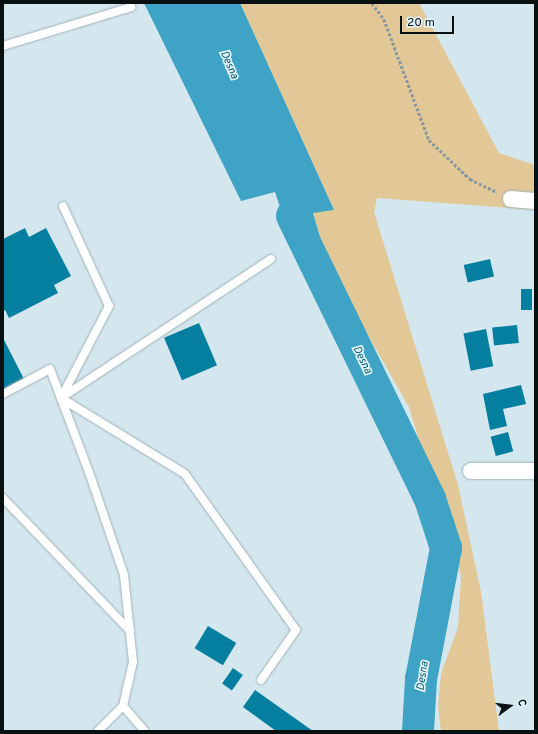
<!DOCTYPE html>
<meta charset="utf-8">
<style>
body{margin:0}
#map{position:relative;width:538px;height:734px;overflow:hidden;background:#d4e7ef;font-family:Overpass,sans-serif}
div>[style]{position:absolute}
.green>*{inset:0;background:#e2c797}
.water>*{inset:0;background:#3ea3c4}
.river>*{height:32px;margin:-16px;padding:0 16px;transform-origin:16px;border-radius:16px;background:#3ea3c4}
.building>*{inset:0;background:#047fa0;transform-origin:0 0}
.path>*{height:2.5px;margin-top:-1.25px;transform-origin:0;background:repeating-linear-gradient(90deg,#89989e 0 3px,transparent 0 5px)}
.roads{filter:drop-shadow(0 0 1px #a0b2ba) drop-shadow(0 0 1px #a0b2ba)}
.lane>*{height:8px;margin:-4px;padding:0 4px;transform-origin:4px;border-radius:4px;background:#fff}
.street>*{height:16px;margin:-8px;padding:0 8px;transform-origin:8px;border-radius:8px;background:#fff}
span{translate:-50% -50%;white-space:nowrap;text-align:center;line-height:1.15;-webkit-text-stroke:3.5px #e2f5fc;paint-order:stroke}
.water-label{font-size:11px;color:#00576f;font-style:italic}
.frame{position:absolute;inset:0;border:4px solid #091012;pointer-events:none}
.north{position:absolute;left:490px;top:686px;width:40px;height:40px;-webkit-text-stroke:3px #e2f5fc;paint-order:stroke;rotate:75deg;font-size:11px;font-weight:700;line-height:16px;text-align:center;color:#091012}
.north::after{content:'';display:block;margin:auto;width:14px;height:18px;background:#091012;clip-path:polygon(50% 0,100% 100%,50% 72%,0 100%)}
.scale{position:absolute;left:400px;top:16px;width:54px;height:18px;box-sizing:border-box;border:2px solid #091012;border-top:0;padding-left:5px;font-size:12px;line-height:14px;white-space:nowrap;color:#091012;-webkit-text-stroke:3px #e2f5fc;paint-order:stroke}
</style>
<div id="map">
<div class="green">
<i style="clip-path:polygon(240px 3px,419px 3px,499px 153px,535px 165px,535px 210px,377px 198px,374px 212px,458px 485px,481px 592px,499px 731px,441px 731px,438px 705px,441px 674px,458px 627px,461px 577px,453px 530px,427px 468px,409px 407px,336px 279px,322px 244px,313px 212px,334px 210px)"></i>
</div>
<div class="water">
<i style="clip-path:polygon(144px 3px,240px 3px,334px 210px,313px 213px,322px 244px,300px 268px,275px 192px,241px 201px)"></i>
</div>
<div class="river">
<i style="left:292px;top:216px;width:315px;rotate:64deg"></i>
<i style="left:430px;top:499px;width:52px;rotate:71.9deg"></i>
<i style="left:446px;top:548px;width:133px;rotate:100.8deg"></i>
<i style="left:421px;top:679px;width:52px;rotate:93.3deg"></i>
</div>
<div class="building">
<i style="clip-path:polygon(25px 228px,29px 237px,46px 228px,71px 276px,54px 285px,58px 293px,9px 318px,5px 310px,3px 311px,3px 239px)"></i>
<i style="left:490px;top:259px;width:18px;height:27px;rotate:77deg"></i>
<i style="left:521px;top:289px;width:11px;height:21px"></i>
<i style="left:199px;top:323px;width:46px;height:38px;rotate:67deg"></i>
<i style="left:517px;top:325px;width:18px;height:25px;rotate:84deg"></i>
<i style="left:486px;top:329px;width:38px;height:23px;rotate:79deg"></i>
<i style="clip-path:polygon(3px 338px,24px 379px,3px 390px)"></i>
<i style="clip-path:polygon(521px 385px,526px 404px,503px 409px,507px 426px,490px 430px,483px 394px)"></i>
<i style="left:508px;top:432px;width:20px;height:18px;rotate:75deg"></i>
<i style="left:208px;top:626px;width:33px;height:26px;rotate:31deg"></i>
<i style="left:233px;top:668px;width:12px;height:19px;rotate:35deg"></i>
<i style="clip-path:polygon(255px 690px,313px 731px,276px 731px,243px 707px)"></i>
</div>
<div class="path">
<i style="left:372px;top:3px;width:20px;rotate:53deg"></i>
<i style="left:384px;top:19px;width:129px;rotate:69.6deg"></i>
<i style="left:429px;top:140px;width:57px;rotate:43.6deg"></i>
<i style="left:470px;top:179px;width:30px;rotate:26deg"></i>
</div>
<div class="roads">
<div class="lane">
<i style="left:3px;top:46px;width:134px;rotate:-16.9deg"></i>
<i style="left:3px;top:394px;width:53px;rotate:-28deg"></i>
<i style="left:50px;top:369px;width:110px;rotate:69.3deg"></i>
<i style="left:89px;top:472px;width:109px;rotate:71.2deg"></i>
<i style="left:124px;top:575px;width:87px;rotate:84.1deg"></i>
<i style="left:133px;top:662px;width:45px;rotate:102.8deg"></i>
<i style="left:123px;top:706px;width:33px;rotate:49deg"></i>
<i style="left:61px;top:398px;width:145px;rotate:31.5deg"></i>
<i style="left:185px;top:474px;width:191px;rotate:54.6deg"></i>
<i style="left:296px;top:630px;width:61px;rotate:125deg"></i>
<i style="left:61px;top:398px;width:252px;rotate:-33.5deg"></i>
<i style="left:61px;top:398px;width:104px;rotate:-62.4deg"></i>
<i style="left:109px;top:306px;width:110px;rotate:-114.7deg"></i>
<i style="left:3px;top:498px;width:184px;rotate:46.3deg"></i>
<i style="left:98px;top:731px;width:35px;rotate:-45deg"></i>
</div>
<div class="street">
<i style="left:511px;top:199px;width:24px;rotate:5deg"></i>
<i style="left:471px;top:471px;width:64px"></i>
</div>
</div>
<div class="water-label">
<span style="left:229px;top:65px;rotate:67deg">Desna</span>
<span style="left:362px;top:360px;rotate:64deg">Desna</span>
<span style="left:423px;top:676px;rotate:-82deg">Desna</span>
</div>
<div class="frame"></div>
<div class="north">С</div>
<div class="scale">20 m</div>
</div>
